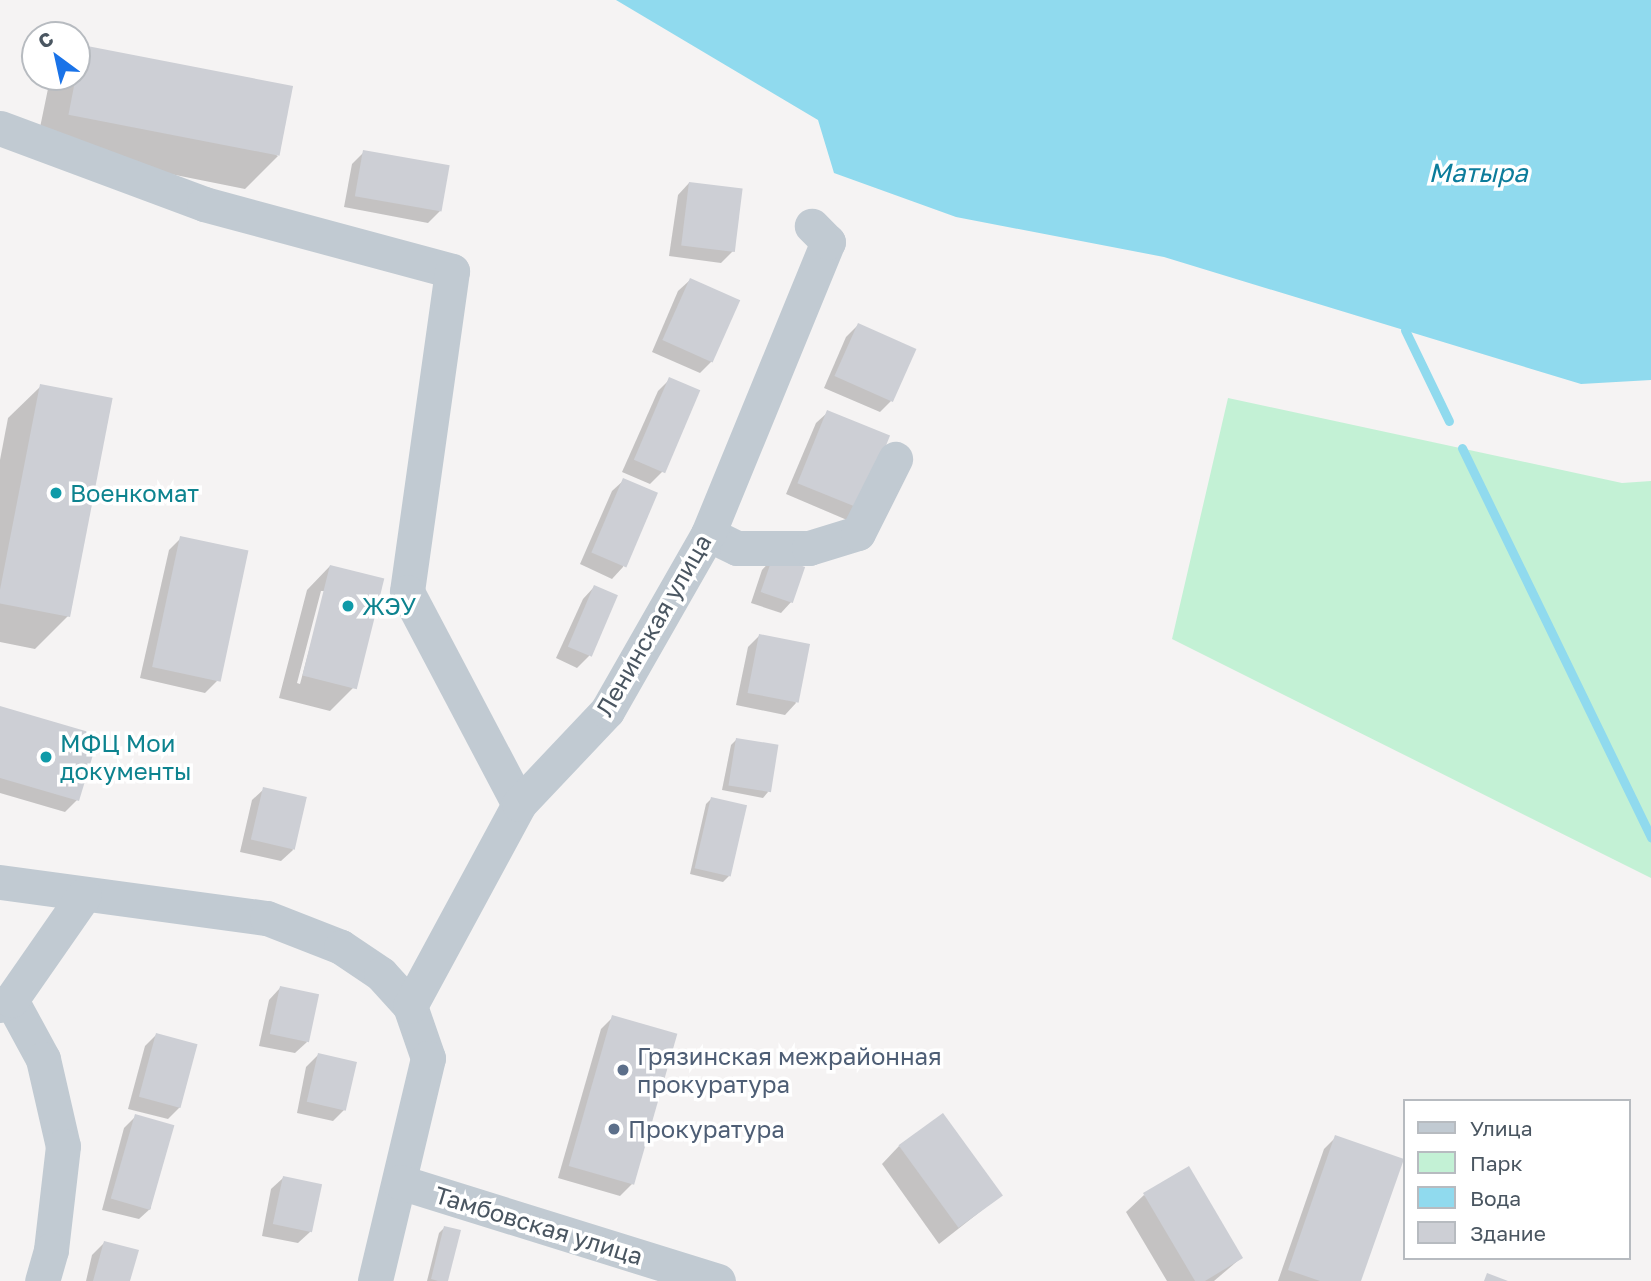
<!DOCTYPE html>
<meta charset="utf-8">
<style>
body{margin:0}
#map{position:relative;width:1651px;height:1281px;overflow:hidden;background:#f5f3f3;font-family:"Golos Text",sans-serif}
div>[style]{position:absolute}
.green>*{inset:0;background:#c3f1d5}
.water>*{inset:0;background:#90daee}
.shadow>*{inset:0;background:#0003}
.stream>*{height:9px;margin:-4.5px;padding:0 4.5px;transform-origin:4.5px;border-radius:4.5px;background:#90daee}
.building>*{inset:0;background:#cdcfd5;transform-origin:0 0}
.minor>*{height:35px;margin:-17.5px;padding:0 17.5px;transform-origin:17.5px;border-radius:17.5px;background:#c1cad2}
.dots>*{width:19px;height:19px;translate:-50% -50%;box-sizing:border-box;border:4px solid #fff;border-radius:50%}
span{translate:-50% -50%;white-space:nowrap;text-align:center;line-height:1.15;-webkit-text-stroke:7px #fff;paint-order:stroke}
.culture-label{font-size:24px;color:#0d838f}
.left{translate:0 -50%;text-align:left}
.street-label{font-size:24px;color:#4a5661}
.service-label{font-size:24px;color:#4e5e75}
.water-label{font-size:26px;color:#0c7c9b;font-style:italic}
.legend{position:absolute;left:1403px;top:1099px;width:228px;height:161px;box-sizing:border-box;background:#fff;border:2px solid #b7bbc0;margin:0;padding:9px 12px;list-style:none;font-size:21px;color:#4a5661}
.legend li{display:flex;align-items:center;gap:14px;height:35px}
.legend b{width:35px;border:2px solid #b7bbc0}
.north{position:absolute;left:21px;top:21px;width:70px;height:70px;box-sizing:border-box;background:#fff;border:2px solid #b7bbc0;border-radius:50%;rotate:327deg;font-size:19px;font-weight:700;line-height:28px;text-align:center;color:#4a5661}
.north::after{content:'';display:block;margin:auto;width:24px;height:32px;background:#1a73e8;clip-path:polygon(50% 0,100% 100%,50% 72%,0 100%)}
</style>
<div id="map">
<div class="green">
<i style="clip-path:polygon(1228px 398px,1622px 483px,1651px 481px,1651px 878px,1172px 639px)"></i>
</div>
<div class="water">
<i style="clip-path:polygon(616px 0,1651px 0,1651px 380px,1581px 384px,1164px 257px,956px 217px,834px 173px,818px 120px)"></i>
</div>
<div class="shadow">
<i style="clip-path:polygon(83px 47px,278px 156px,245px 189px,36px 147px,50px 79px,77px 77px,77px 52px)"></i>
<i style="clip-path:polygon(364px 152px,440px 211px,428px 223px,344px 207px,352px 164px)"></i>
<i style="clip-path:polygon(689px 183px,733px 251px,721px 263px,669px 256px,678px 195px)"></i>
<i style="clip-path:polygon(690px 280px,712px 361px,700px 373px,652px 352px,678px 291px)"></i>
<i style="clip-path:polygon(858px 325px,891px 401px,880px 412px,824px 388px,846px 337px)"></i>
<i style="clip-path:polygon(670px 379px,662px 472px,650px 484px,622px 472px,658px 391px)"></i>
<i style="clip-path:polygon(41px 386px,68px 616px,35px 649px,0 642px,0 460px,8px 418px)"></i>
<i style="clip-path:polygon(828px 412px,888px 437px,847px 520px,786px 494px,816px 423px)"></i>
<i style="clip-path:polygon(624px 480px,623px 567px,612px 579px,580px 564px,612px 491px)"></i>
<i style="clip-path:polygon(181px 538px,217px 681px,205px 693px,140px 678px,169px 550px)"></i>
<i style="clip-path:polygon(773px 558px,792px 601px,781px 613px,751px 603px,762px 570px)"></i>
<i style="clip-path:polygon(evenodd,330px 566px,353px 688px,330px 711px,279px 698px,307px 590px,330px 566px,321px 591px,325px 591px,300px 684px,297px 683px,321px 591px)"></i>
<i style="clip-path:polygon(594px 587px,589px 656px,577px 668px,556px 658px,583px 599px)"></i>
<i style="clip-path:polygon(759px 636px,796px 703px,785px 715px,736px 705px,748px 647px)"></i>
<i style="clip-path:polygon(0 708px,96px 737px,77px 800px,65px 812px,0 793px)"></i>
<i style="clip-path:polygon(736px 740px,768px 792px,763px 798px,722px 790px,731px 745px)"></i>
<i style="clip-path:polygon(264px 789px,293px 850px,281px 861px,240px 852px,252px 800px)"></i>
<i style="clip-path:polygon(711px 799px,729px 876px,723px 882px,690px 874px,706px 804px)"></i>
<i style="clip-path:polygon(280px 988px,307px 1042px,295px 1053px,259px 1046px,269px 1000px)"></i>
<i style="clip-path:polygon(613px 1017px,632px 1184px,620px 1196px,558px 1178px,601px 1029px)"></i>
<i style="clip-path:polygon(156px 1035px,180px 1107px,168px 1119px,128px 1109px,145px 1046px)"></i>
<i style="clip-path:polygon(318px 1055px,345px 1109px,333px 1121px,297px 1113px,306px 1067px)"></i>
<i style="clip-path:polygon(136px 1116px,151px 1208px,139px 1219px,102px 1210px,124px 1128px)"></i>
<i style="clip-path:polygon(1336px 1137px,1359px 1281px,1278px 1281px,1324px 1149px)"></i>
<i style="clip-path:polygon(899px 1146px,1000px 1196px,939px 1244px,882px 1164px)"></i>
<i style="clip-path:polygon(283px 1178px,320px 1186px,310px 1232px,298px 1243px,262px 1236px,271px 1189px)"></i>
<i style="clip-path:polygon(1144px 1195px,1241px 1258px,1214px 1281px,1167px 1281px,1126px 1212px)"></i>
<i style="clip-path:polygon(444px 1228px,446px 1281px,427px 1281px,439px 1233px)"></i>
<i style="clip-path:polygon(104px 1243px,129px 1281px,86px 1281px,92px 1255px)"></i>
</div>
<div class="stream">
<i style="left:1405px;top:330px;width:101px;rotate:64.2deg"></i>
<i style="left:1462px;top:448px;width:433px;rotate:64.1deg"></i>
</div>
<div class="building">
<i style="left:82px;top:45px;width:215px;height:71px;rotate:11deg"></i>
<i style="left:363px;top:150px;width:88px;height:47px;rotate:10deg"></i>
<i style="left:689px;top:182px;width:54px;height:64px;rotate:7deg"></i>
<i style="left:690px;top:278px;width:55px;height:68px;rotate:24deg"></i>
<i style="left:858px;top:323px;width:64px;height:58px;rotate:24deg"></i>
<i style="left:669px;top:377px;width:34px;height:90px;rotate:23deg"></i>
<i style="left:40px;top:384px;width:74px;height:223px;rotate:11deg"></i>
<i style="left:827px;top:410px;width:68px;height:79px;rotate:22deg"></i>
<i style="left:623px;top:478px;width:38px;height:81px;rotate:23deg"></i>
<i style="left:180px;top:536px;width:70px;height:134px;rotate:12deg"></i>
<i style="left:773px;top:556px;width:34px;height:38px;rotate:19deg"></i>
<i style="left:330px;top:565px;width:56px;height:114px;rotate:14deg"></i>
<i style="left:594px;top:585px;width:26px;height:67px;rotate:23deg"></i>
<i style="left:759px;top:634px;width:52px;height:60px;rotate:11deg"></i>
<i style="clip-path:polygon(0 706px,99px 735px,79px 801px,0 778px)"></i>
<i style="left:736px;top:738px;width:43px;height:48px;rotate:9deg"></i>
<i style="left:263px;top:787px;width:45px;height:54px;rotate:13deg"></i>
<i style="left:711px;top:797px;width:37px;height:73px;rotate:13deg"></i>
<i style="left:280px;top:986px;width:40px;height:49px;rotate:12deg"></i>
<i style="left:612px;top:1015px;width:68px;height:157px;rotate:16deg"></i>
<i style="left:156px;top:1033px;width:43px;height:66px;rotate:15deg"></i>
<i style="left:318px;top:1053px;width:40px;height:50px;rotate:13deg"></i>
<i style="left:943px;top:1113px;width:102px;height:55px;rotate:54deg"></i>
<i style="left:135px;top:1114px;width:41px;height:88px;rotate:16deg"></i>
<i style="clip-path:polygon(1335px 1135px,1404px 1159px,1361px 1281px,1320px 1281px,1288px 1270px)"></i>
<i style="clip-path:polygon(1189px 1166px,1243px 1258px,1205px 1281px,1195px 1281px,1143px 1193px)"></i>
<i style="left:283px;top:1176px;width:40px;height:49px;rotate:12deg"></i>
<i style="clip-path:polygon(444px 1226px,461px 1230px,448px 1281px,438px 1281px,431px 1279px)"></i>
<i style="clip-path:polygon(104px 1241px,139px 1250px,130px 1281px,93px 1281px)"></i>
<i style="clip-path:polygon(1487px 1273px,1508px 1281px,1484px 1281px)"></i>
</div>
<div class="minor">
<i style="left:0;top:128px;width:218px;rotate:20.4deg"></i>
<i style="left:204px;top:204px;width:257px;rotate:15.1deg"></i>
<i style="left:452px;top:271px;width:324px;rotate:98deg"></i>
<i style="left:407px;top:592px;width:240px;rotate:62.2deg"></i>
<i style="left:708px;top:534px;width:32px;rotate:26deg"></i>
<i style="left:737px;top:548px;width:72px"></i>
<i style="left:809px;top:548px;width:51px;rotate:-17deg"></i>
<i style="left:858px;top:533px;width:83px;rotate:-63.4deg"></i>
<i style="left:0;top:882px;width:269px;rotate:7.7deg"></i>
<i style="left:267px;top:918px;width:79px;rotate:21.4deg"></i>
<i style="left:341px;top:947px;width:48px;rotate:34deg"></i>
<i style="left:381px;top:974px;width:43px;rotate:47.8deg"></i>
<i style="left:410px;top:1006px;width:55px;rotate:70.9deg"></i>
<i style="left:428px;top:1058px;width:229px;rotate:103.4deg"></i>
<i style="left:11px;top:1000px;width:67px;rotate:61.5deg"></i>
<i style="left:43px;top:1059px;width:89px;rotate:77.1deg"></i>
<i style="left:63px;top:1146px;width:105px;rotate:96.6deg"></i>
<i style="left:51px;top:1250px;width:32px;rotate:106deg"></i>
<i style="left:0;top:1005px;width:12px;rotate:-24deg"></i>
<i style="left:11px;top:1000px;width:128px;rotate:-55.2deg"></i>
<i style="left:410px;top:1006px;width:230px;rotate:-61.6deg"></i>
<i style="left:519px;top:804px;width:128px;rotate:-46.6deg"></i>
<i style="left:607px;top:711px;width:204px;rotate:-60.3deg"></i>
<i style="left:708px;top:534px;width:316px;rotate:-67.7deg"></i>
<i style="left:828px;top:242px;width:23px;rotate:-135deg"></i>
<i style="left:400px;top:1182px;width:333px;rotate:17.3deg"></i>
</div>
<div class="dots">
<i style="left:56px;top:493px;background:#0f9aa8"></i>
<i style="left:348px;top:606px;background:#0f9aa8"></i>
<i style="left:46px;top:757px;background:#0f9aa8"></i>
<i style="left:623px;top:1070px;background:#5c6f8a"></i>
<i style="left:614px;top:1129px;background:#5c6f8a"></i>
</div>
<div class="culture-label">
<span class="left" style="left:70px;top:493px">Военкомат</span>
<span class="left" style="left:362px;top:606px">ЖЭУ</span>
<span class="left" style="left:60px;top:757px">МФЦ Мои<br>документы</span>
</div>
<div class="street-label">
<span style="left:653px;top:625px;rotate:-60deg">Ленинская улица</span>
<span style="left:539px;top:1225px;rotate:17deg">Тамбовская улица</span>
</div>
<div class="service-label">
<span class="left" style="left:637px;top:1070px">Грязинская межрайонная<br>прокуратура</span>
<span class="left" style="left:628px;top:1129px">Прокуратура</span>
</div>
<div class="water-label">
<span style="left:1478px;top:173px">Матыра</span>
</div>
<ul class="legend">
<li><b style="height:9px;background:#c1cad2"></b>Улица</li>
<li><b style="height:19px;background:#c3f1d5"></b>Парк</li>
<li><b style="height:19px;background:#90daee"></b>Вода</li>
<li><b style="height:19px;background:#cdcfd5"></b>Здание</li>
</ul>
<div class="north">С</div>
</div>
